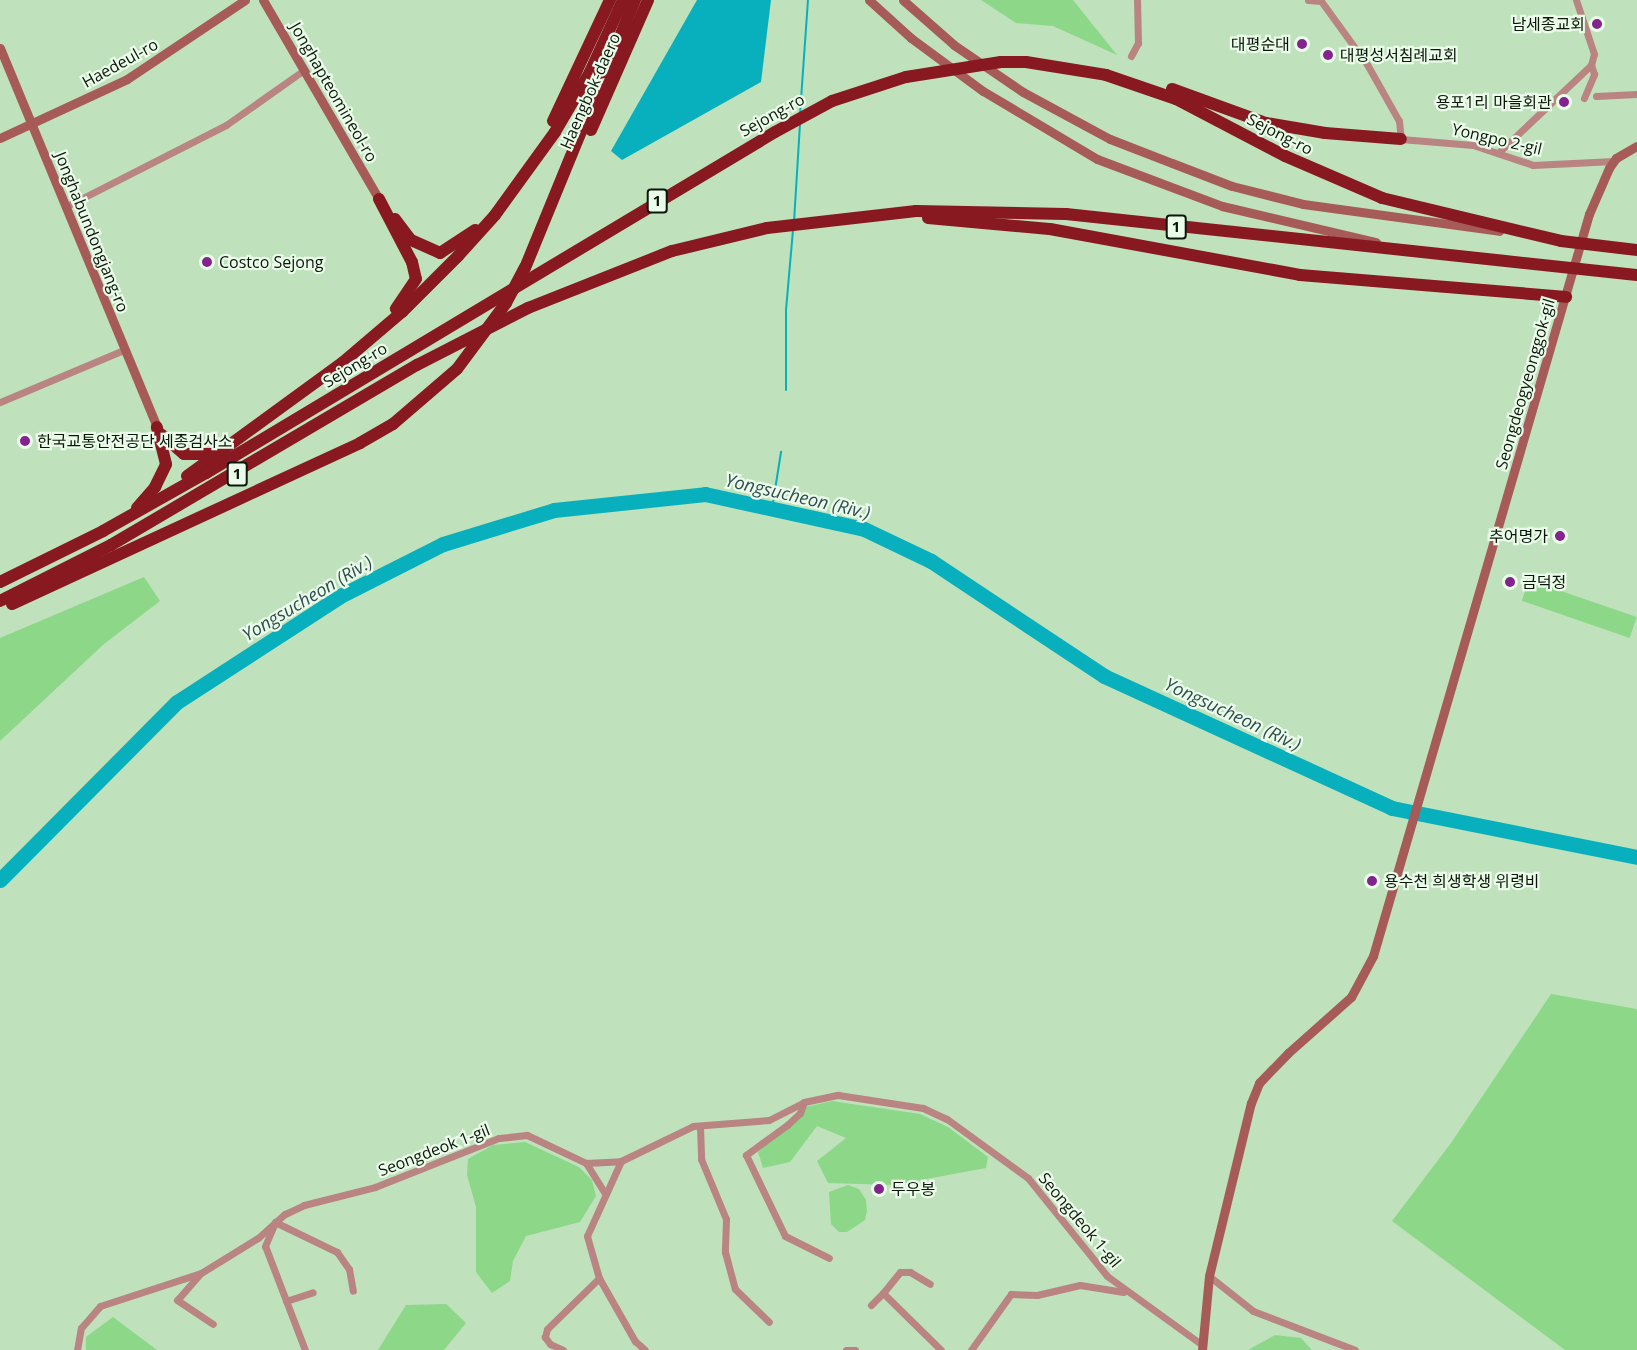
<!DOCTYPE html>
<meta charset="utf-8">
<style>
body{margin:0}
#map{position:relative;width:1637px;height:1350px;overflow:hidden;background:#bfe1bc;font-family:"Open Sans","Noto Sans KR",sans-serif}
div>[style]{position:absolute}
.green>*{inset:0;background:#8cd888;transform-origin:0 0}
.water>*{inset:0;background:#07b0bc}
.stream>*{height:2px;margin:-1px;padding:0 1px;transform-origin:1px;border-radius:1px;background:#07b0bc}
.river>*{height:15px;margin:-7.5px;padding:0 7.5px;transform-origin:7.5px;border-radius:7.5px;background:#07b0bc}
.street>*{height:7px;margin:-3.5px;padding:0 3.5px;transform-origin:3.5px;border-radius:3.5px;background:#b98481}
.secondary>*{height:9px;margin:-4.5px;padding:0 4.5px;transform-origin:4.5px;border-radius:4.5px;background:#a75b58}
.highway>*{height:12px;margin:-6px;padding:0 6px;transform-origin:6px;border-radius:6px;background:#881921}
.dots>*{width:16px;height:16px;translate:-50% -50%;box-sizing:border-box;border:3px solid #ebfdea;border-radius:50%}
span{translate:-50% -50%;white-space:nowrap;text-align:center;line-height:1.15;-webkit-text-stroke:4.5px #ebfdea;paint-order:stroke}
.shield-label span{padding:2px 4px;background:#ebfdea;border:2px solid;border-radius:4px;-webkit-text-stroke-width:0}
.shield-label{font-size:15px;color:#0b170a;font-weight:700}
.poi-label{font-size:16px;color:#0b170a}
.right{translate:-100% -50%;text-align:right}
.left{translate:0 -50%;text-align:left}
.street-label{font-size:16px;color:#0b170a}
.water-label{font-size:18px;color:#304d50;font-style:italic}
</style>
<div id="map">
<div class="green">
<i style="clip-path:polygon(981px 0,1073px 0,1117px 55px,1053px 26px,1016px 23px)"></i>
<i style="clip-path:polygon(144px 577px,160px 601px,104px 644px,0 741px,0 638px)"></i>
<i style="left:1529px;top:580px;width:114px;height:22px;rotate:19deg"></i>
<i style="clip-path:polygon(1551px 994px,1637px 1009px,1637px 1350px,1565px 1350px,1392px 1221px,1451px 1143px)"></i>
<i style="clip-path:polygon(832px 1101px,920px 1114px,948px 1127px,988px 1157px,986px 1168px,894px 1185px,828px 1183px,817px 1161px,846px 1138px,817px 1126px,790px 1162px,763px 1168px,758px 1152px,805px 1107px)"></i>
<i style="clip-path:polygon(525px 1142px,579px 1167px,592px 1180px,596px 1196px,580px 1222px,526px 1236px,513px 1261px,510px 1281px,492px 1293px,476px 1272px,476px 1207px,467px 1175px,468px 1159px,493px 1145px)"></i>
<i style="clip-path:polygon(848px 1185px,859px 1189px,866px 1200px,867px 1211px,865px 1220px,847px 1232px,839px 1232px,831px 1224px,829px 1192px)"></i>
<i style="clip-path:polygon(446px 1304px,466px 1323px,444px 1350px,378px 1350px,406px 1305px)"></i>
<i style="clip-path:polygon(113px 1317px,157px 1350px,86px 1350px,86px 1337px)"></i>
<i style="clip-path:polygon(1275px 1335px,1301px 1338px,1312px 1350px,1248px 1350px)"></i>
</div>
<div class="water">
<i style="clip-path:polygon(697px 0,771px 0,761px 82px,622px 160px,611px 151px)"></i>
</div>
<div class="stream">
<i style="left:800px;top:114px;width:114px;rotate:-86deg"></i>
<i style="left:794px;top:222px;width:99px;rotate:-86.5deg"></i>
<i style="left:786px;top:390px;width:80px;rotate:-90deg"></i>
<i style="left:786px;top:310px;width:80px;rotate:-85deg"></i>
<i style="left:772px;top:509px;width:58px;rotate:-81deg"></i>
</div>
<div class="river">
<i style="left:0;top:880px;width:251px;rotate:-45.2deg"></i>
<i style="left:177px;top:702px;width:194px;rotate:-33deg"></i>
<i style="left:340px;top:596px;width:115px;rotate:-26.8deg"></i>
<i style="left:443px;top:544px;width:116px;rotate:-17deg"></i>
<i style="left:554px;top:510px;width:152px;rotate:-6deg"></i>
<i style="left:705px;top:494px;width:163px;rotate:12.4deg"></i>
<i style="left:864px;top:529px;width:74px;rotate:25.5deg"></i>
<i style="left:931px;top:561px;width:208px;rotate:33.6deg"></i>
<i style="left:1104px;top:676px;width:317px;rotate:24.6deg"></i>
<i style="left:1392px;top:808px;width:250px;rotate:11.3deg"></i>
</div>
<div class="street">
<i style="left:1308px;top:0;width:13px;rotate:4deg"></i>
<i style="left:1321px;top:1px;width:80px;rotate:54.1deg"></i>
<i style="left:1368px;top:66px;width:63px;rotate:60.6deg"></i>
<i style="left:1399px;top:121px;width:18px;rotate:84deg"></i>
<i style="left:1401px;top:139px;width:72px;rotate:4.8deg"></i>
<i style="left:1473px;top:145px;width:63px;rotate:18.4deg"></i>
<i style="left:1533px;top:165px;width:81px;rotate:-2.8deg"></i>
<i style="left:1131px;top:56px;width:15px;rotate:-62deg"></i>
<i style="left:1138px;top:43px;width:43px;rotate:-91.3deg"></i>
<i style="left:1596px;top:96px;width:41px;rotate:-2.8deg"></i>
<i style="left:1584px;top:98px;width:26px;rotate:-67deg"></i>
<i style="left:1594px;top:74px;width:9px;rotate:-108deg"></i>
<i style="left:1498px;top:153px;width:128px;rotate:-43.4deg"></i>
<i style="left:1591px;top:65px;width:11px;rotate:-75deg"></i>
<i style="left:1594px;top:54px;width:57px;rotate:-108.4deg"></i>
<i style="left:65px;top:207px;width:181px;rotate:-27deg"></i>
<i style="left:226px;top:125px;width:95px;rotate:-35.2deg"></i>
<i style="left:0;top:402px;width:134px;rotate:-22.8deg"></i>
<i style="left:804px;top:1102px;width:12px;rotate:110deg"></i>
<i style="left:800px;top:1113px;width:18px;rotate:137deg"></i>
<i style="left:787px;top:1125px;width:51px;rotate:143.8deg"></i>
<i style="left:746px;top:1155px;width:90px;rotate:64.3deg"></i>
<i style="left:785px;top:1236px;width:49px;rotate:26.6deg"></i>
<i style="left:700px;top:1126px;width:33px;rotate:88deg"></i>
<i style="left:701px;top:1159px;width:65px;rotate:67.4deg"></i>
<i style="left:726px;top:1219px;width:33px;rotate:92deg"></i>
<i style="left:725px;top:1252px;width:38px;rotate:75deg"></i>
<i style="left:735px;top:1289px;width:47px;rotate:44.1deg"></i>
<i style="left:621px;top:1161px;width:82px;rotate:114.4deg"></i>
<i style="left:587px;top:1236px;width:44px;rotate:74.1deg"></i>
<i style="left:599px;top:1278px;width:73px;rotate:60.3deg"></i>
<i style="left:635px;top:1341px;width:13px;rotate:42deg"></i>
<i style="left:586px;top:1163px;width:34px;rotate:58deg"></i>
<i style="left:199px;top:1275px;width:33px;rotate:131deg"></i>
<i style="left:177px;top:1300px;width:43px;rotate:33.7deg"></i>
<i style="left:1209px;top:1276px;width:56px;rotate:38.5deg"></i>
<i style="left:1253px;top:1311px;width:109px;rotate:20.9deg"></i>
<i style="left:883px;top:1293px;width:27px;rotate:-51deg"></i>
<i style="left:900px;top:1272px;width:10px"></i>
<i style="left:910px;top:1272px;width:23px;rotate:31deg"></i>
<i style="left:286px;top:1301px;width:28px;rotate:-18deg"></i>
<i style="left:871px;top:1305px;width:17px;rotate:-45deg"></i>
<i style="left:883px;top:1293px;width:81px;rotate:44.5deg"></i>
<i style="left:77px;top:1350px;width:22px;rotate:-80deg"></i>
<i style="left:81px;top:1328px;width:29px;rotate:-49deg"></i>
<i style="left:100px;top:1306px;width:106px;rotate:-18.1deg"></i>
<i style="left:201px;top:1273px;width:67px;rotate:-31.6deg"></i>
<i style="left:258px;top:1238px;width:36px;rotate:-42deg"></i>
<i style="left:285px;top:1214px;width:21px;rotate:-25deg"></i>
<i style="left:304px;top:1205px;width:73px;rotate:-14.2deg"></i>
<i style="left:375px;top:1187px;width:133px;rotate:-21.6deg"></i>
<i style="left:499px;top:1138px;width:28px;rotate:-6deg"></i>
<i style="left:527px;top:1135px;width:65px;rotate:25.4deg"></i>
<i style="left:586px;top:1163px;width:35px;rotate:-3deg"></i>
<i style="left:621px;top:1161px;width:80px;rotate:-25.9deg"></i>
<i style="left:693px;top:1126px;width:76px;rotate:-4.5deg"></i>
<i style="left:769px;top:1120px;width:39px;rotate:-27deg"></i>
<i style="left:804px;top:1102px;width:35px;rotate:-12deg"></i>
<i style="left:838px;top:1095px;width:86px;rotate:8.7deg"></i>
<i style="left:923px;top:1108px;width:26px;rotate:25deg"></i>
<i style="left:947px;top:1119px;width:100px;rotate:36.1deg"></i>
<i style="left:1028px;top:1178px;width:126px;rotate:51.1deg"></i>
<i style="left:1107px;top:1276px;width:116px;rotate:35.9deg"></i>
<i style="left:305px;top:1350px;width:111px;rotate:-111deg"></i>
<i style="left:265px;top:1246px;width:26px;rotate:-67deg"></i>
<i style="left:275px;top:1222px;width:69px;rotate:25.8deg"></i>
<i style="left:337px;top:1252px;width:21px;rotate:55deg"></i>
<i style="left:349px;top:1269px;width:22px;rotate:80deg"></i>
<i style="left:563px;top:1350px;width:14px;rotate:-155deg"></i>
<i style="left:550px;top:1344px;width:9px;rotate:-126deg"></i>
<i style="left:545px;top:1337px;width:8px;rotate:-76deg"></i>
<i style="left:547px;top:1329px;width:73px;rotate:-44.4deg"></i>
<i style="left:846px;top:1350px;width:9px"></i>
<i style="left:971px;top:1350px;width:69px;rotate:-54.5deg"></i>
<i style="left:1011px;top:1294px;width:26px;rotate:2deg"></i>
<i style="left:1037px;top:1295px;width:44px;rotate:-13.1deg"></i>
<i style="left:1080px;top:1285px;width:44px;rotate:9.2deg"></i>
</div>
<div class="secondary">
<i style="left:263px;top:0;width:230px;rotate:59.8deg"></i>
<i style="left:869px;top:0;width:57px;rotate:42.1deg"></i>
<i style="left:911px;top:38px;width:89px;rotate:36.4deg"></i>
<i style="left:983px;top:91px;width:133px;rotate:30.8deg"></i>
<i style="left:1097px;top:159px;width:134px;rotate:20.6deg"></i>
<i style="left:1222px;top:206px;width:158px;rotate:13.2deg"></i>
<i style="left:903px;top:0;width:68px;rotate:41.4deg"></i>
<i style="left:954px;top:45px;width:83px;rotate:34.3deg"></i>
<i style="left:1023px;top:92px;width:99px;rotate:28.4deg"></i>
<i style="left:1110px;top:139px;width:66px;rotate:21.2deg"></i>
<i style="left:1172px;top:163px;width:64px;rotate:21deg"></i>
<i style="left:1232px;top:186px;width:73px;rotate:14.2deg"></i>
<i style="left:1303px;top:204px;width:198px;rotate:7.8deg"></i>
<i style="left:0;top:48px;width:410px;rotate:67.5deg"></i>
<i style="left:0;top:138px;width:140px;rotate:-24.9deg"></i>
<i style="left:127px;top:79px;width:142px;rotate:-33.8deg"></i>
<i style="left:1202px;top:1350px;width:74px;rotate:-84.6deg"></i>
<i style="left:1209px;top:1276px;width:178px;rotate:-76.4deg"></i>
<i style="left:1251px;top:1103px;width:22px;rotate:-68deg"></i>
<i style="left:1259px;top:1083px;width:42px;rotate:-46deg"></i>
<i style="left:1288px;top:1053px;width:84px;rotate:-41.6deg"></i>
<i style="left:1351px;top:997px;width:47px;rotate:-61.8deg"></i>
<i style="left:1373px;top:956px;width:773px;rotate:-73.77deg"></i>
<i style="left:1589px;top:214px;width:50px;rotate:-66.5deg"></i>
<i style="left:1609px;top:168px;width:12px;rotate:-55deg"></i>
<i style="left:1616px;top:158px;width:24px;rotate:-30deg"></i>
</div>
<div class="highway">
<i style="left:1172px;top:89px;width:100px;rotate:19.9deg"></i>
<i style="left:1266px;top:123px;width:60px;rotate:9.6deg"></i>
<i style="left:1325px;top:133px;width:76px;rotate:4.5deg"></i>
<i style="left:553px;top:121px;width:134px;rotate:-64.8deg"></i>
<i style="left:591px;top:130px;width:142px;rotate:-66.3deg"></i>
<i style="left:379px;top:199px;width:71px;rotate:62.4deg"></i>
<i style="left:412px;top:262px;width:17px;rotate:77deg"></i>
<i style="left:416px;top:279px;width:36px;rotate:124deg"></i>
<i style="left:928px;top:218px;width:122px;rotate:5.2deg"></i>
<i style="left:1050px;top:229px;width:254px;rotate:10.4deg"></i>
<i style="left:1300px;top:275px;width:267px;rotate:4.7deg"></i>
<i style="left:395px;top:219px;width:26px;rotate:53deg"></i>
<i style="left:411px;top:240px;width:32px;rotate:24deg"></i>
<i style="left:440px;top:253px;width:42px;rotate:-33.3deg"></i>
<i style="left:162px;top:435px;width:29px;rotate:41deg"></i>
<i style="left:184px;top:454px;width:34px"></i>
<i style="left:187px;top:476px;width:192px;rotate:-36.1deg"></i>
<i style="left:342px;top:363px;width:79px;rotate:-40.4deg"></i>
<i style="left:402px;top:312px;width:79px;rotate:-45deg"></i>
<i style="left:458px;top:256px;width:55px;rotate:-47.9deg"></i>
<i style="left:495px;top:215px;width:102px;rotate:-54.1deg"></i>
<i style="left:555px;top:132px;width:69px;rotate:-59.7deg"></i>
<i style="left:590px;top:72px;width:79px;rotate:-65.4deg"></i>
<i style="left:137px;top:508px;width:28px;rotate:-49deg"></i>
<i style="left:155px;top:487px;width:25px;rotate:-64deg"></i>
<i style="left:166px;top:464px;width:38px;rotate:-104deg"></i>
<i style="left:0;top:582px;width:115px;rotate:-26.3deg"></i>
<i style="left:103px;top:531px;width:118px;rotate:-29.4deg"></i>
<i style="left:206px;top:473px;width:663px;rotate:-30.93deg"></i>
<i style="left:775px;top:132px;width:65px;rotate:-28.5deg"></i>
<i style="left:832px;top:101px;width:78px;rotate:-18deg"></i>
<i style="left:906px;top:77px;width:96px;rotate:-9deg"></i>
<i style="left:1001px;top:62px;width:25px"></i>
<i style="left:1026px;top:62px;width:81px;rotate:9.2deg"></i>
<i style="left:1106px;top:75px;width:74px;rotate:18.9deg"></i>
<i style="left:1176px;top:99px;width:123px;rotate:27.6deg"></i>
<i style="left:1285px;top:156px;width:106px;rotate:23.4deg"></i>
<i style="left:1382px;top:198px;width:184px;rotate:13.5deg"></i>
<i style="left:1561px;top:241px;width:77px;rotate:6.8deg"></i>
<i style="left:0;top:601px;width:124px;rotate:-26.8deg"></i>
<i style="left:111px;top:545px;width:355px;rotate:-30.5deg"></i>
<i style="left:417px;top:365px;width:125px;rotate:-27.2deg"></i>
<i style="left:528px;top:308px;width:155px;rotate:-21.6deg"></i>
<i style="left:672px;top:251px;width:98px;rotate:-13.6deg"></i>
<i style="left:767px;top:228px;width:150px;rotate:-6.5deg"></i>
<i style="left:916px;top:211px;width:150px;rotate:1.1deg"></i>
<i style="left:1066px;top:214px;width:574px;rotate:6.1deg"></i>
<i style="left:12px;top:604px;width:383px;rotate:-24.8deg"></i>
<i style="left:360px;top:443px;width:38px;rotate:-30deg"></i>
<i style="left:393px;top:424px;width:84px;rotate:-40.7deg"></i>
<i style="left:457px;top:369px;width:82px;rotate:-53.4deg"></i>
<i style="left:506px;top:303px;width:40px;rotate:-62deg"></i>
<i style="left:525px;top:268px;width:290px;rotate:-67.7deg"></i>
</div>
<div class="dots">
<i style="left:1597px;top:24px;background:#83238e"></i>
<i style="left:1302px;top:44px;background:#83238e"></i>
<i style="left:1328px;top:55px;background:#83238e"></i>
<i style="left:1564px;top:102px;background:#83238e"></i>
<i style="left:207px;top:262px;background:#83238e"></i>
<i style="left:25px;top:441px;background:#83238e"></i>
<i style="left:1560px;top:536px;background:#83238e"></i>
<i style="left:1510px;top:582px;background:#83238e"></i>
<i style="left:1372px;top:881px;background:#83238e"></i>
<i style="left:879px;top:1189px;background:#83238e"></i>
</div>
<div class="shield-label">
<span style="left:657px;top:201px">1</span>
<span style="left:1176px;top:227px">1</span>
<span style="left:237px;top:474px">1</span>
</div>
<div class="poi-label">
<span class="right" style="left:1585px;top:24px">남세종교회</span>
<span class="right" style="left:1290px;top:44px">대평순대</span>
<span class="left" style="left:1340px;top:55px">대평성서침례교회</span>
<span class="right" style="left:1552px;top:102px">용포1리 마을회관</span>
<span class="left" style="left:219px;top:262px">Costco Sejong</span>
<span class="left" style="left:37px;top:441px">한국교통안전공단 세종검사소</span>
<span class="right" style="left:1548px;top:536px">추어명가</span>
<span class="left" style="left:1522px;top:582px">금덕정</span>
<span class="left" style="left:1384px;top:881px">용수천 희생학생 위령비</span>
<span class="left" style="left:891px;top:1189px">두우봉</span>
</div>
<div class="street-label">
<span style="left:120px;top:63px;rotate:-29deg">Haedeul-ro</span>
<span style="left:590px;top:91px;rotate:-66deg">Haengbok-daero</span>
<span style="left:334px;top:92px;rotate:60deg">Jonghapteomineol-ro</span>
<span style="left:772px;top:115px;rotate:-29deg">Sejong-ro</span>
<span style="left:1280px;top:134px;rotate:27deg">Sejong-ro</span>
<span style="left:1497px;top:139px;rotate:13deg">Yongpo 2-gil</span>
<span style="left:92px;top:232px;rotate:68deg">Jonghabundongjang-ro</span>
<span style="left:355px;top:365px;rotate:-31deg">Sejong-ro</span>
<span style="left:1525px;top:384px;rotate:-74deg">Seongdeogyeonggok-gil</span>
<span style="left:434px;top:1150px;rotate:-21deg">Seongdeok 1-gil</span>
<span style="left:1080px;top:1220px;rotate:50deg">Seongdeok 1-gil</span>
</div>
<div class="water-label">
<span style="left:798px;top:496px;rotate:13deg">Yongsucheon (Riv.)</span>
<span style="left:307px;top:598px;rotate:-31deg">Yongsucheon (Riv.)</span>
<span style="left:1233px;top:714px;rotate:25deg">Yongsucheon (Riv.)</span>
</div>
</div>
